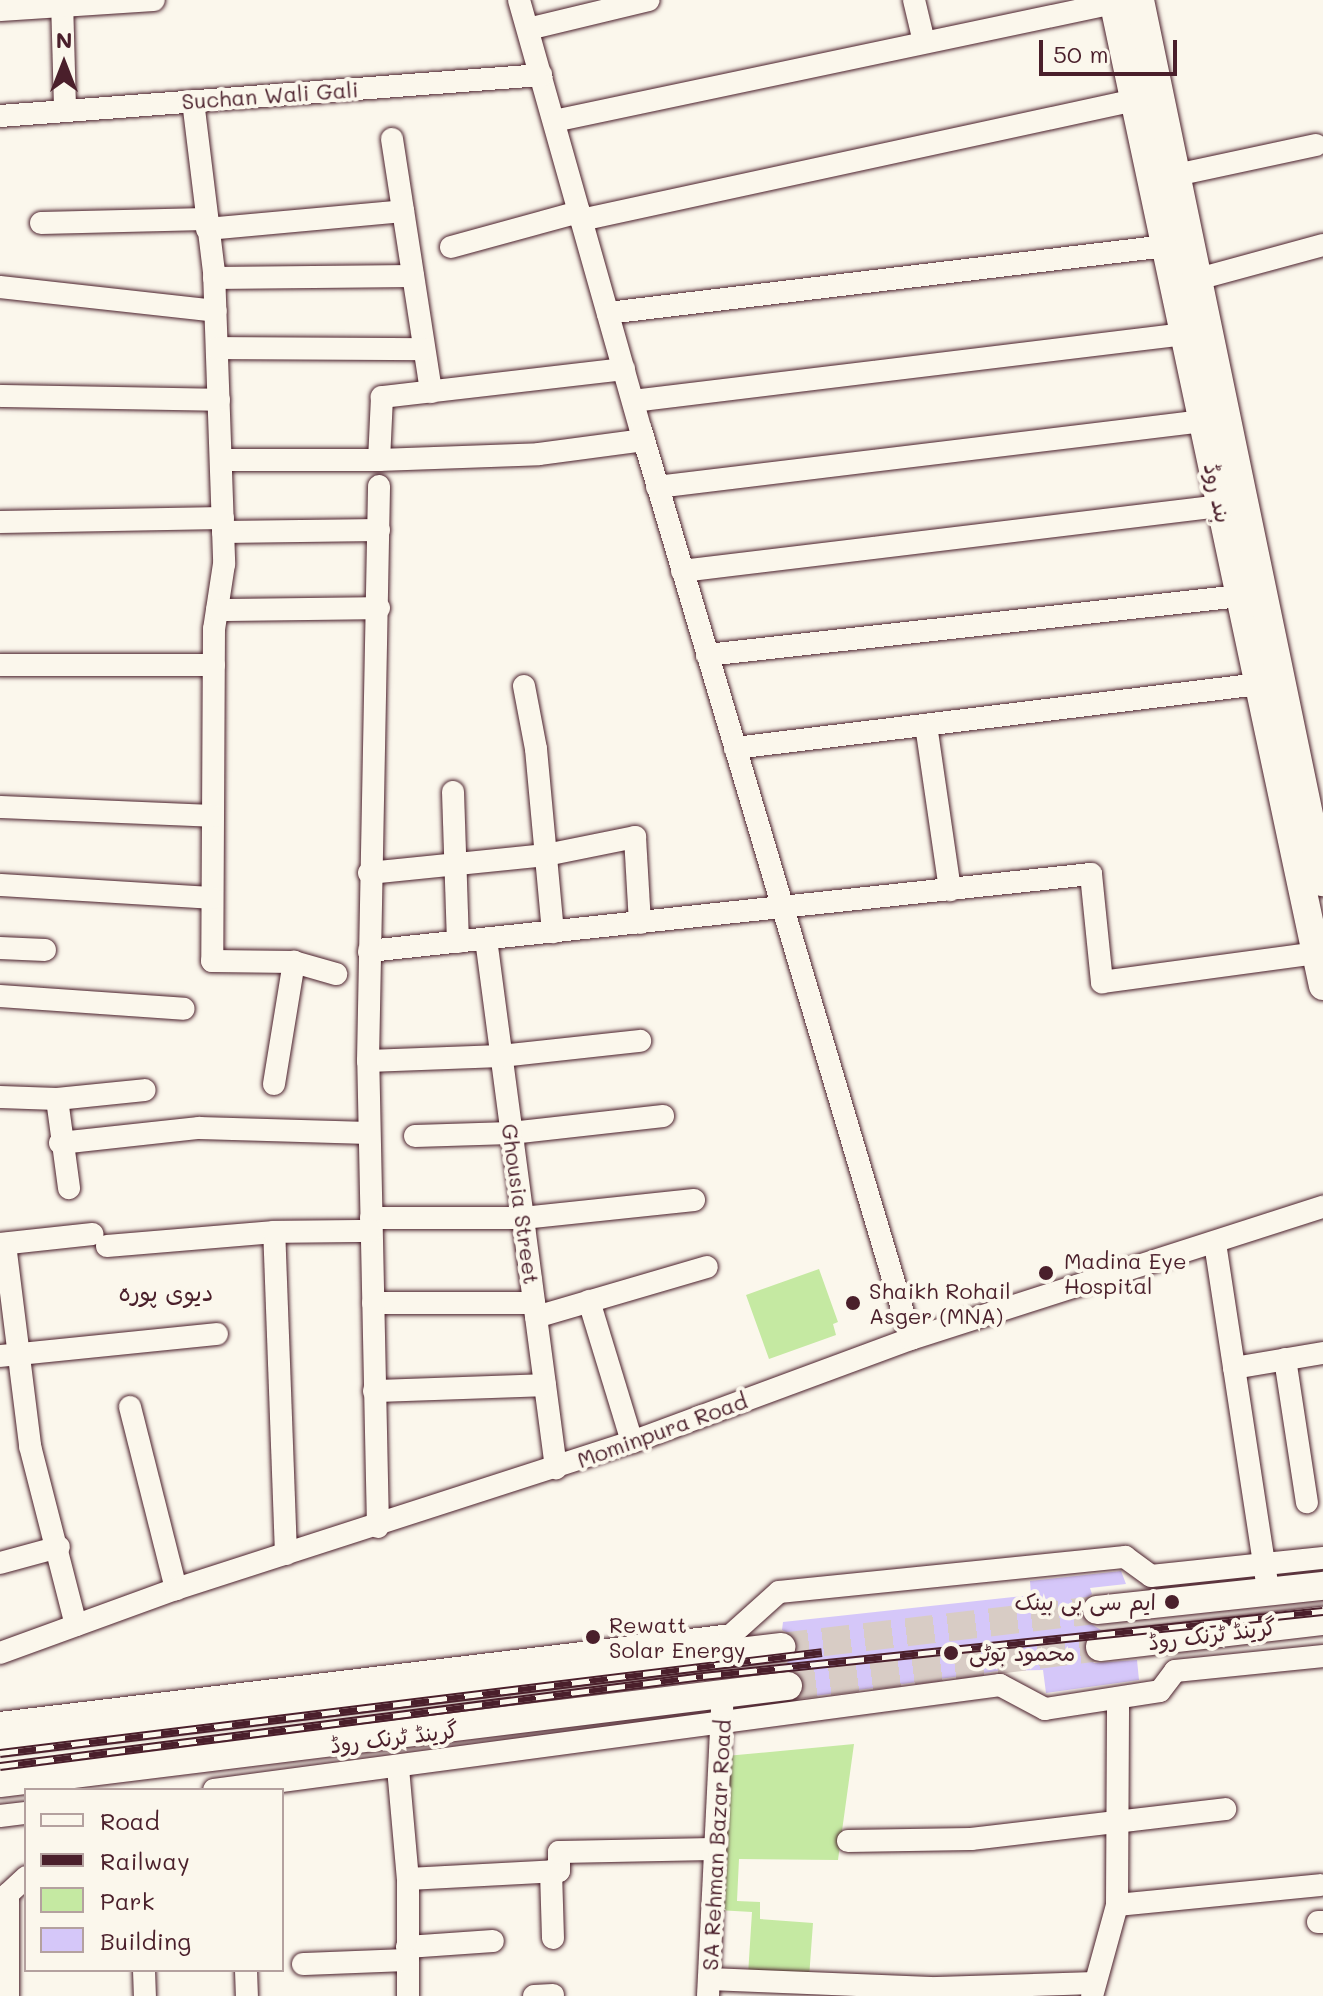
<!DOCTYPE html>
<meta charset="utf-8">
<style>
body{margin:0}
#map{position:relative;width:1323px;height:1996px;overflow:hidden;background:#fbf7ec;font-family:Mali,"Playpen Sans Arabic",sans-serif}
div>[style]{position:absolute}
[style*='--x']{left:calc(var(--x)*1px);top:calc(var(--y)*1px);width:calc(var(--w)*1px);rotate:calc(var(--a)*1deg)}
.green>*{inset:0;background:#c5e9a2}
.building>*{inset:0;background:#d5c7f9}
.major-tunnel>*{height:28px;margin-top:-14px;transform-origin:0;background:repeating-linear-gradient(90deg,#d8ccc5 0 28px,transparent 0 42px)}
.roads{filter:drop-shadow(0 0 2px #4a1f2b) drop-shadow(0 0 2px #4a1f2b)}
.minor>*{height:22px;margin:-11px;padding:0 11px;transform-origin:11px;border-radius:11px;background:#fbf7ec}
.major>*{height:28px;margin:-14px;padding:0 14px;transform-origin:14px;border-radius:14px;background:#fbf7ec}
.rail>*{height:9px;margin-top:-4.5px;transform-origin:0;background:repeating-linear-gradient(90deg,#fbf7ec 0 18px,#4a1f2b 0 36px);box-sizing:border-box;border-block:2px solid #4a1f2b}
.dots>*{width:22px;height:22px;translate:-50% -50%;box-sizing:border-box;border:4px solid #fbf7ec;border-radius:50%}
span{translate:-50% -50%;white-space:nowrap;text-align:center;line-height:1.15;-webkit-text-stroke:8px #fbf7ec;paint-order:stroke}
.street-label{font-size:22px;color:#4a1f2b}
.poi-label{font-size:22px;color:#4a1f2b}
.left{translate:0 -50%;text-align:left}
.right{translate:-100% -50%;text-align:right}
.neighbourhood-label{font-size:24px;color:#4a1f2b}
.legend{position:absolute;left:24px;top:1788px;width:260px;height:184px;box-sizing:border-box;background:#fbf7ec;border:2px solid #b4a19f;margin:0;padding:10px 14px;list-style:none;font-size:24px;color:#4a1f2b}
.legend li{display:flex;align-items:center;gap:16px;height:40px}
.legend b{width:40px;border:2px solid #b4a19f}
.north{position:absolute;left:24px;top:24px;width:80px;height:80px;-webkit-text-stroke:6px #fbf7ec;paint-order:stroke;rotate:0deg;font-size:22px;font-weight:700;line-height:32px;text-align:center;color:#4a1f2b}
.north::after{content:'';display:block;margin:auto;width:28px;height:36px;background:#4a1f2b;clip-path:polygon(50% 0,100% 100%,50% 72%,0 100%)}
.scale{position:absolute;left:1039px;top:40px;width:138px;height:36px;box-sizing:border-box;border:4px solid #4a1f2b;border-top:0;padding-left:10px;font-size:24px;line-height:28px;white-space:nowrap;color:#4a1f2b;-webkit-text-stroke:6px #fbf7ec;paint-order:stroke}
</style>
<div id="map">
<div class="green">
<div style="clip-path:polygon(819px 1269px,838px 1322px,833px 1324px,836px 1335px,769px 1359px,746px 1295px)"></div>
<div style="clip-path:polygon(854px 1744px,838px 1860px,739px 1859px,737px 1901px,760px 1902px,760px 1919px,813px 1923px,809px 1978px,748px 1975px,752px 1912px,717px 1910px,726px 1756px)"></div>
</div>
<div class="building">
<div style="clip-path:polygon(1121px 1571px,1126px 1584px,1090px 1588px,1092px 1594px,1082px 1602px,1083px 1619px,1101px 1630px,1089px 1634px,1083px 1650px,1094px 1663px,1137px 1660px,1139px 1680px,1046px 1693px,1043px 1670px,998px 1671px,800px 1698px,802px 1676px,783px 1669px,798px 1646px,794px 1636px,782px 1630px,783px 1622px,1031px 1595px,1030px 1581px)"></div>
</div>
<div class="major-tunnel">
<div style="--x:781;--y:1647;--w:318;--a:-6.7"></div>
<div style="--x:788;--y:1686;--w:314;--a:-7.1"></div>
</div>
<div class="roads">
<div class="minor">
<div style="--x:62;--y:0;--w:110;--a:88.4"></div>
<div style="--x:519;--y:0;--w:447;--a:74.2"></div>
<div style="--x:641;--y:430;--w:948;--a:73.46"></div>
<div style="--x:914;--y:0;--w:43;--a:76.6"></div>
<div style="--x:0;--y:10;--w:154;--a:-3.7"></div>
<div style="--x:528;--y:29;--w:124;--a:-13.5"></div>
<div style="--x:193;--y:101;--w:171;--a:83"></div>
<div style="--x:214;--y:271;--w:293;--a:88"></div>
<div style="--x:224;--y:564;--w:66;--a:98.7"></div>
<div style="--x:214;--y:629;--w:332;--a:90.3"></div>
<div style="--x:212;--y:961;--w:82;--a:0.7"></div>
<div style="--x:294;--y:962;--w:44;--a:15.9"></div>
<div style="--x:0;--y:116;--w:543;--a:-4.33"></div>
<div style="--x:554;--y:121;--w:572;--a:-11.9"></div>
<div style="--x:392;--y:139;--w:256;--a:81.2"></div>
<div style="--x:1176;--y:175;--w:143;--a:-12.1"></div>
<div style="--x:581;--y:220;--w:567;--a:-12.22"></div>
<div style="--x:41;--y:223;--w:165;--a:-1.4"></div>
<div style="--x:207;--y:229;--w:197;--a:-5.2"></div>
<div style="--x:451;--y:247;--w:133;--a:-15.3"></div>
<div style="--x:214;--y:278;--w:199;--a:-0.6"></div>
<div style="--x:1198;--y:279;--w:130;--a:-15.2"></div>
<div style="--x:0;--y:287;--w:217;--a:6.3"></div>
<div style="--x:608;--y:313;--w:562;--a:-6.85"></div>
<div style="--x:217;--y:348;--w:207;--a:0.3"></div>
<div style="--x:624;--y:369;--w:244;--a:173.4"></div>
<div style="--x:382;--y:397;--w:63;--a:92.7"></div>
<div style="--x:379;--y:460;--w:160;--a:-2.1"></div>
<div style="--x:539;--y:454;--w:106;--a:-7.6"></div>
<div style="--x:0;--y:396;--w:219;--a:1"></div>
<div style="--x:633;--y:401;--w:556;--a:-6.92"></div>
<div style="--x:221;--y:460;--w:158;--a:0"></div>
<div style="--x:657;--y:487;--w:550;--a:-6.89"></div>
<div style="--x:0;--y:522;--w:223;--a:-1"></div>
<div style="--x:223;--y:532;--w:156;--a:-0.7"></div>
<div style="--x:682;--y:571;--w:543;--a:-6.88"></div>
<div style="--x:217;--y:610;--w:162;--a:-0.7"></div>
<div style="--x:707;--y:655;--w:536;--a:-6.32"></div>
<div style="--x:0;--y:665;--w:214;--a:0"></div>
<div style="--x:524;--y:686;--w:64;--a:79.2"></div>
<div style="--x:536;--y:749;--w:184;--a:84.7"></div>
<div style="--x:926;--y:725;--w:167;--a:81.7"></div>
<div style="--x:735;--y:748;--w:528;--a:-6.96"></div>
<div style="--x:453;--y:792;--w:150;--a:88.1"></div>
<div style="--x:0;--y:807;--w:213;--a:2.4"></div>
<div style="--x:369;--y:873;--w:178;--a:-5.8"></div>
<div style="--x:546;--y:855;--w:91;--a:-11.4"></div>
<div style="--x:635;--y:837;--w:86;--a:86.7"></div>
<div style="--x:0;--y:885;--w:212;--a:3.5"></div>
<div style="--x:486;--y:939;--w:534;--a:82.46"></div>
<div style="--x:0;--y:948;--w:45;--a:2.5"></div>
<div style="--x:369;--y:951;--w:726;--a:-6.09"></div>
<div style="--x:1091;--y:874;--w:109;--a:84.2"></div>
<div style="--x:1102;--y:982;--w:216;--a:-7.7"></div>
<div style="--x:0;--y:996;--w:184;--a:4"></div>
<div style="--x:368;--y:1061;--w:133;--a:-2.2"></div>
<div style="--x:501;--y:1056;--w:140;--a:-6.2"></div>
<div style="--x:274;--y:1084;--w:124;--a:-80.7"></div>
<div style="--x:0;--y:1097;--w:57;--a:2"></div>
<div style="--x:57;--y:1099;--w:88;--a:-5.8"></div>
<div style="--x:57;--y:1099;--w:90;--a:82.3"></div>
<div style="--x:415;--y:1136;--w:96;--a:-1.8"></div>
<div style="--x:511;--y:1133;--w:153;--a:-6.4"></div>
<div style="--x:60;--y:1143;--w:140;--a:-6.2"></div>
<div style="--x:199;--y:1128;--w:170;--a:1.7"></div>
<div style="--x:371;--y:1218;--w:152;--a:0"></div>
<div style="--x:523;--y:1218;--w:172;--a:-6"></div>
<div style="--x:1215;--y:1243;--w:339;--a:81.3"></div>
<div style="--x:0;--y:1244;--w:93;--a:-6.2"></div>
<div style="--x:5;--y:1244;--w:204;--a:82.9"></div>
<div style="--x:30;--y:1446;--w:185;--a:75.6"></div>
<div style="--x:107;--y:1246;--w:168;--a:-4.8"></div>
<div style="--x:589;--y:1301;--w:147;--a:73"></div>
<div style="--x:373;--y:1303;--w:161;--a:0"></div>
<div style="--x:536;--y:1317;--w:178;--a:-16.3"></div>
<div style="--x:0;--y:1356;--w:218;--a:-5.8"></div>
<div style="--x:1285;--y:1359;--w:145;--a:81.3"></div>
<div style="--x:1234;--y:1368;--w:90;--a:-9.6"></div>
<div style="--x:374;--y:1391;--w:171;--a:-2"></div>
<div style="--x:130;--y:1407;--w:188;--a:75.8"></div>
<div style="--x:378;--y:1527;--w:466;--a:-91.2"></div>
<div style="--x:368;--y:1061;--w:575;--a:-88.9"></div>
<div style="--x:286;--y:1554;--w:322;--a:-92.1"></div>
<div style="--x:274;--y:1232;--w:97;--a:-0.6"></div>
<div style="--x:0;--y:1563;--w:61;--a:-15.2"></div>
<div style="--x:0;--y:1653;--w:187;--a:-20"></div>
<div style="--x:176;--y:1589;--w:479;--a:-17.9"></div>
<div style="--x:632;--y:1442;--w:297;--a:-20.3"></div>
<div style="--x:911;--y:1339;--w:433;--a:-17.8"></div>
<div style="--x:0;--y:1723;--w:736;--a:-6.86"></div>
<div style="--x:731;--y:1635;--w:64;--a:-41.9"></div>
<div style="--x:779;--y:1592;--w:348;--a:-5.8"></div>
<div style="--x:1125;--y:1557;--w:32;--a:36"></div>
<div style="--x:1151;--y:1576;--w:173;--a:-6"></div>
<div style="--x:398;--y:1768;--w:111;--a:84.9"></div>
<div style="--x:408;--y:1879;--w:117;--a:90"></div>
<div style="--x:214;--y:1790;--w:793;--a:-7.61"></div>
<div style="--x:1000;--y:1685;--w:51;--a:28.1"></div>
<div style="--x:1045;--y:1709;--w:116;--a:-8.9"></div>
<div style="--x:1160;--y:1691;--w:25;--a:-53"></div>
<div style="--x:1175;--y:1671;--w:149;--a:-5.8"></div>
<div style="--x:0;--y:1816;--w:26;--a:-7"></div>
<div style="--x:848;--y:1841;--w:123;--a:-0.9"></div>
<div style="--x:971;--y:1839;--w:256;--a:-6.7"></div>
<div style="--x:551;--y:1871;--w:67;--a:88.3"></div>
<div style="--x:408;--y:1879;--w:151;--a:-3"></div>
<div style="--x:559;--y:1871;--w:19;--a:-90"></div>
<div style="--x:559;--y:1852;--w:155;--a:-1.1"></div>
<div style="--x:1117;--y:1905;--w:204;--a:-5.6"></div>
<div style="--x:1318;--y:1922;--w:5;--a:0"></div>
<div style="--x:407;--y:1947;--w:86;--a:-4"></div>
<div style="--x:303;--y:1964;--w:105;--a:-2.2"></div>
<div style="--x:144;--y:1970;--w:26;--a:88"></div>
<div style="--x:246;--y:1970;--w:26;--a:88"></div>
<div style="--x:709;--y:1979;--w:228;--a:2.3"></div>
<div style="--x:937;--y:1988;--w:158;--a:-1.8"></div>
<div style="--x:8;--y:1996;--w:102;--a:-90"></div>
<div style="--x:8;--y:1894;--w:25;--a:-43"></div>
<div style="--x:534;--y:1996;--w:19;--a:-3"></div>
<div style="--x:708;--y:1996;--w:302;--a:-87.2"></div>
<div style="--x:1092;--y:1996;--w:94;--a:-74.6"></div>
<div style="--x:1117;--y:1905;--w:207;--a:-89.7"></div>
</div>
<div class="major">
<div style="--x:1113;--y:0;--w:1008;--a:77.98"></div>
<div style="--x:1140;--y:0;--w:901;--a:78.28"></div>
<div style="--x:1097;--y:1610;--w:227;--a:-6.1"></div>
<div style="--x:1100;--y:1647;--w:225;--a:-6.7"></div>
<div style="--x:0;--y:1740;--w:787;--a:-6.79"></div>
<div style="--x:0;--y:1783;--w:794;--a:-7.02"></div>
</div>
</div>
<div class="rail">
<div style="--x:0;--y:1753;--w:828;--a:-7"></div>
<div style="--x:0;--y:1766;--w:709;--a:-7.3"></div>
<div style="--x:703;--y:1676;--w:623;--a:-5.98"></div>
</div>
<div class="dots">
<div style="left:1046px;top:1273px;background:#4a1f2b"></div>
<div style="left:853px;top:1303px;background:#4a1f2b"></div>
<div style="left:1172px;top:1602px;background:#4a1f2b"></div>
<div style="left:593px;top:1637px;background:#4a1f2b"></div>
<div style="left:951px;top:1653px;background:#4a1f2b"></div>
</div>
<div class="street-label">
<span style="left:270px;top:95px;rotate:-4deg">Suchan Wali Gali</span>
<span style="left:1218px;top:493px;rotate:78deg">بند روڈ</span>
<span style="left:521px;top:1204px;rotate:82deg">Ghousia Street</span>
<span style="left:662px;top:1430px;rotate:-20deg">Mominpura Road</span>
<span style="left:1212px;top:1634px;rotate:-7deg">گرینڈ ٹرنک روڈ</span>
<span style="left:394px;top:1737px;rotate:-7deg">گرینڈ ٹرنک روڈ</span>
<span style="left:716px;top:1845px;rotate:-87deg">SA Rehman Bazar Road</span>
</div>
<div class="poi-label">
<span class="left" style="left:1064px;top:1273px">Madina Eye<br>Hospital</span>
<span class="left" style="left:869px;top:1303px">Shaikh Rohail<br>Asger (MNA)</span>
<span class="right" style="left:1156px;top:1602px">ایم سی بی بینک</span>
<span class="left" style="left:609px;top:1637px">Rewatt<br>Solar Energy</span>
<span class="left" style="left:969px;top:1653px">محمود بوٹی</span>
</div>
<div class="neighbourhood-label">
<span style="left:166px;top:1292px">دیوی پورہ</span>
</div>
<ul class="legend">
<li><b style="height:10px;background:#fbf7ec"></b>Road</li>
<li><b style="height:10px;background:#4a1f2b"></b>Railway</li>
<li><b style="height:22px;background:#c5e9a2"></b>Park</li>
<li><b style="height:22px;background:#d5c7f9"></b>Building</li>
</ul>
<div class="north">N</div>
<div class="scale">50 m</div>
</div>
